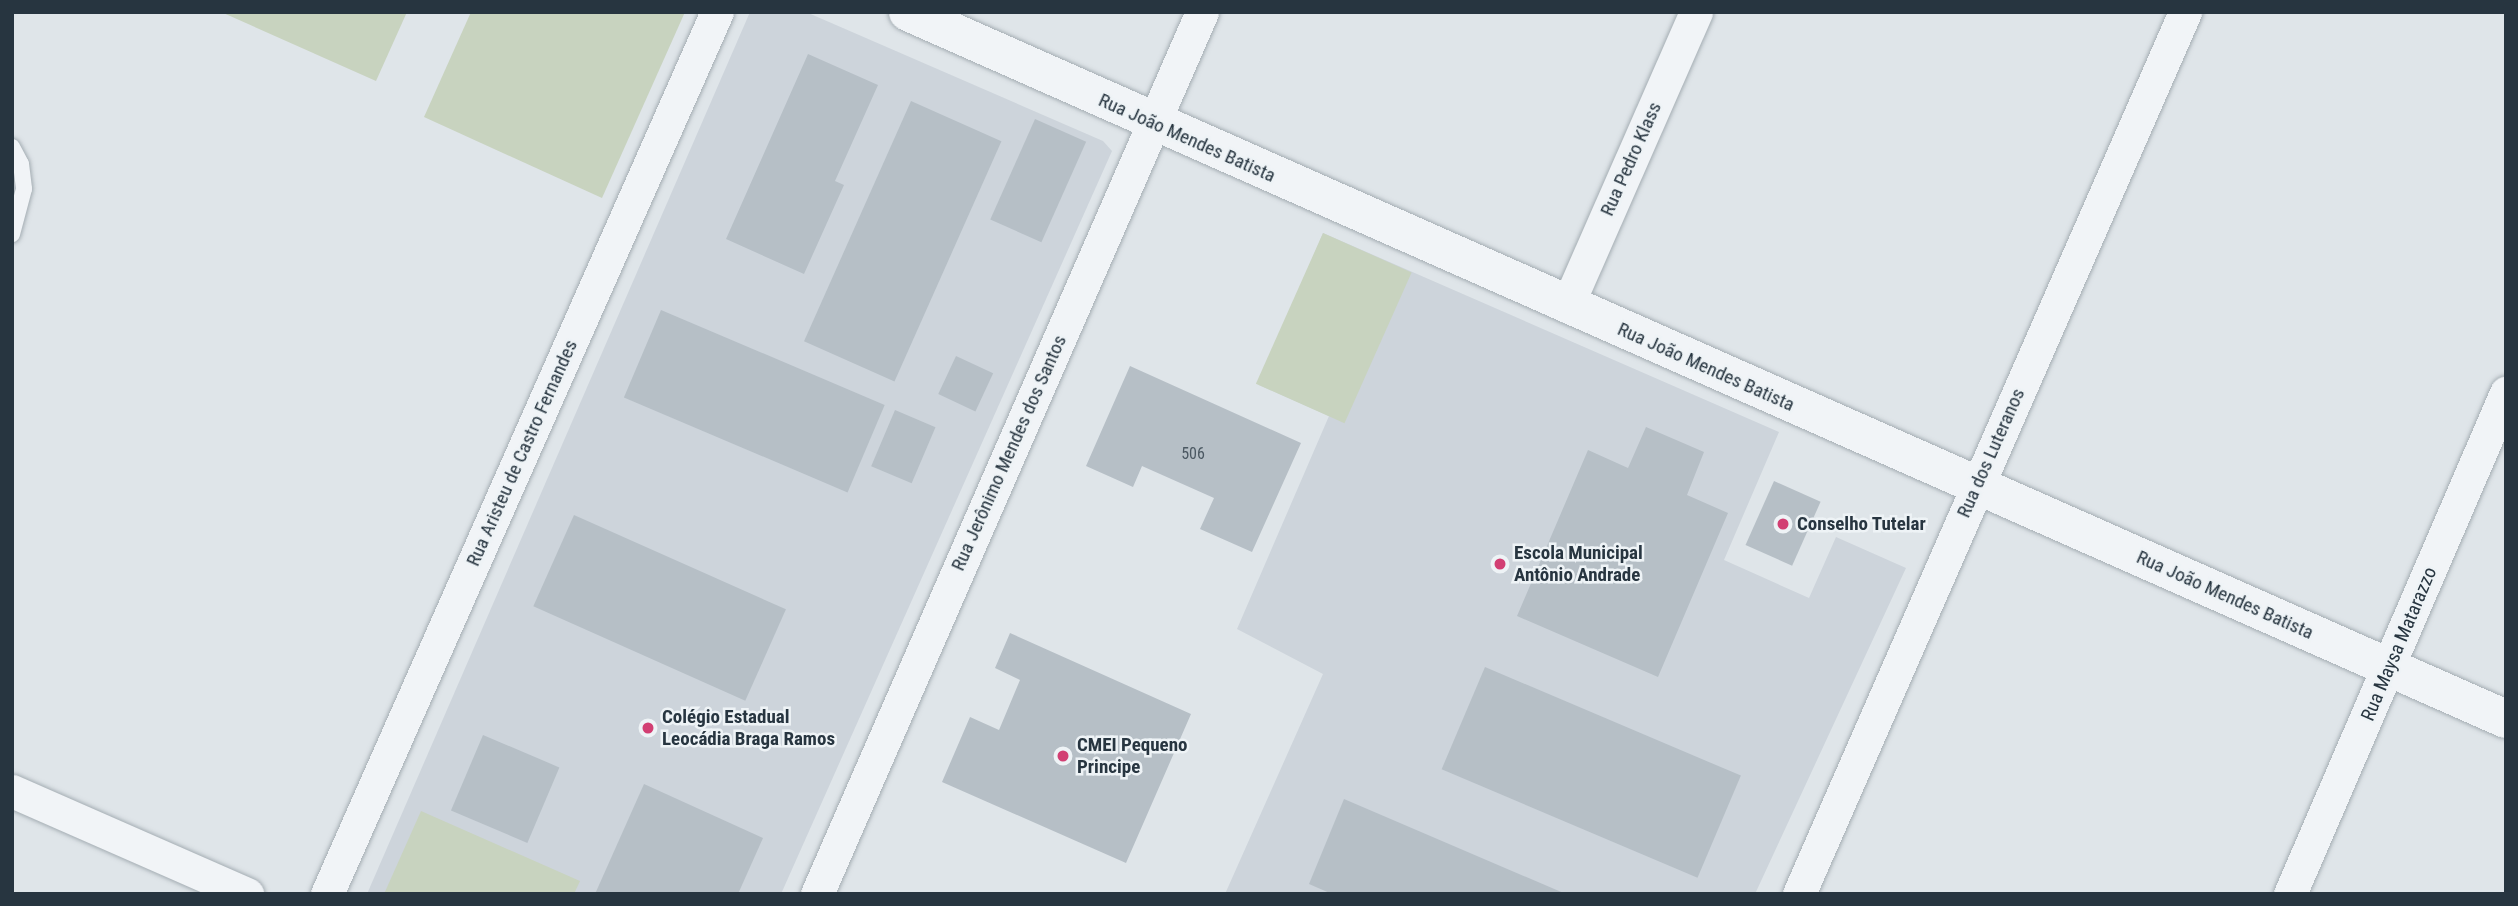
<!DOCTYPE html>
<meta charset="utf-8">
<style>
body{margin:0}
#map{position:relative;width:2518px;height:906px;overflow:hidden;background:#dfe5e9;font-family:"Roboto Condensed",sans-serif}
div>[style]{position:absolute}
[style*='--x']{left:calc(var(--x)*1px);top:calc(var(--y)*1px);width:calc(var(--w)*1px);rotate:calc(var(--a)*1deg)}
.built>*{inset:0;background:#cdd4db}
.green>*{inset:0;background:#c8d3bf;transform-origin:0 0}
.building>*{inset:0;background:#b6bfc6;transform-origin:0 0}
.roads{filter:drop-shadow(0 0 2px #a4adb3) drop-shadow(0 0 2px #a4adb3)}
.service>*{height:16px;margin:-8px;padding:0 8px;transform-origin:8px;border-radius:8px;background:#f1f4f7}
.minor>*{height:33px;margin:-16.5px;padding:0 16.5px;transform-origin:16.5px;border-radius:16.5px;background:#f1f4f7}
.tertiary>*{height:38px;margin:-19px;padding:0 19px;transform-origin:19px;border-radius:19px;background:#f1f4f7}
.dots>*{width:19px;height:19px;translate:-50% -50%;box-sizing:border-box;border:4px solid #eef3f6;border-radius:50%}
span{translate:-50% -50%;white-space:nowrap;text-align:center;line-height:1.15;-webkit-text-stroke:5px #eef3f6;paint-order:stroke}
.number-label{font-size:16px;color:#4b5862}
.number-label span{-webkit-text-stroke-width:0}
.street-label{font-size:19px;color:#273540}
.poi-label{font-size:19px;color:#273540;font-weight:700}
.left{translate:0 -50%;text-align:left}
.frame{position:absolute;inset:0;border:14px solid #273540;pointer-events:none}
</style>
<div id="map">
<div class="built">
<div style="clip-path:polygon(750px 12px,806px 12px,1103px 141px,1112px 151px,781px 894px,367px 894px)"></div>
<div style="clip-path:polygon(1323px 233px,1779px 432px,1724px 560px,1809px 598px,1836px 537px,1906px 568px,1755px 894px,1225px 894px,1323px 674px,1237px 629px,1329px 416px,1259px 385px)"></div>
</div>
<div class="green">
<div style="clip-path:polygon(221px 12px,407px 12px,376px 81px)"></div>
<div style="clip-path:polygon(471px 12px,685px 12px,602px 198px,424px 117px)"></div>
<div style="left:1323px;top:233px;width:97px;height:165px;rotate:24deg"></div>
<div style="clip-path:polygon(421px 811px,580px 881px,574px 894px,384px 894px)"></div>
</div>
<div class="building">
<div style="clip-path:polygon(808px 54px,878px 85px,835px 181px,844px 185px,804px 274px,726px 239px)"></div>
<div style="left:911px;top:101px;width:99px;height:263px;rotate:24deg"></div>
<div style="left:1035px;top:119px;width:56px;height:110px;rotate:24deg"></div>
<div style="left:661px;top:310px;width:243px;height:95px;rotate:23deg"></div>
<div style="left:956px;top:356px;width:41px;height:42px;rotate:25deg"></div>
<div style="clip-path:polygon(1130px 366px,1301px 443px,1252px 552px,1200px 529px,1214px 498px,1142px 466px,1133px 487px,1086px 466px)"></div>
<div style="left:895px;top:410px;width:44px;height:61px;rotate:23deg"></div>
<div style="clip-path:polygon(1646px 427px,1704px 452px,1687px 495px,1728px 513px,1658px 677px,1517px 616px,1588px 450px,1628px 468px)"></div>
<div style="left:1774px;top:481px;width:51px;height:70px;rotate:24deg"></div>
<div style="left:574px;top:515px;width:232px;height:100px;rotate:24deg"></div>
<div style="clip-path:polygon(1010px 633px,1191px 714px,1126px 863px,942px 782px,970px 717px,999px 730px,1020px 680px,995px 668px)"></div>
<div style="left:1485px;top:667px;width:278px;height:111px;rotate:23deg"></div>
<div style="left:483px;top:735px;width:83px;height:82px;rotate:23deg"></div>
<div style="clip-path:polygon(644px 784px,763px 838px,738px 894px,595px 894px)"></div>
<div style="clip-path:polygon(1344px 799px,1566px 894px,1332px 894px,1309px 884px)"></div>
</div>
<div class="roads">
<div class="service">
<div style="--x:12;--y:147;--w:19;--a:62"></div>
<div style="--x:21;--y:164;--w:25;--a:83"></div>
<div style="--x:24;--y:189;--w:47;--a:104.9"></div>
</div>
<div class="minor">
<div style="--x:1567;--y:306;--w:321;--a:-66.3"></div>
<div style="--x:12;--y:791;--w:257;--a:23.7"></div>
<div style="--x:327;--y:894;--w:964;--a:-66.15"></div>
<div style="--x:817;--y:894;--w:962;--a:-66.42"></div>
<div style="--x:1799;--y:894;--w:963;--a:-66.36"></div>
<div style="--x:2290;--y:894;--w:546;--a:-66.68"></div>
</div>
<div class="tertiary">
<div style="--x:908;--y:12;--w:1747;--a:23.87"></div>
</div>
</div>
<div class="dots">
<div style="left:1783px;top:524px;background:#d23f73"></div>
<div style="left:1500px;top:564px;background:#d23f73"></div>
<div style="left:648px;top:728px;background:#d23f73"></div>
<div style="left:1063px;top:756px;background:#d23f73"></div>
</div>
<div class="number-label">
<span style="left:1193px;top:454px">506</span>
</div>
<div class="street-label">
<span style="left:1187px;top:138px;rotate:24deg">Rua João Mendes Batista</span>
<span style="left:1631px;top:159px;rotate:-66deg">Rua Pedro Klass</span>
<span style="left:1706px;top:367px;rotate:24deg">Rua João Mendes Batista</span>
<span style="left:522px;top:453px;rotate:-66deg">Rua Aristeu de Castro Fernandes</span>
<span style="left:1009px;top:453px;rotate:-66deg">Rua Jerônimo Mendes dos Santos</span>
<span style="left:1991px;top:453px;rotate:-66deg">Rua dos Luteranos</span>
<span style="left:2225px;top:595px;rotate:24deg">Rua João Mendes Batista</span>
<span style="left:2399px;top:644px;rotate:-67deg">Rua Maysa Matarazzo</span>
</div>
<div class="poi-label">
<span class="left" style="left:1797px;top:524px">Conselho Tutelar</span>
<span class="left" style="left:1514px;top:564px">Escola Municipal<br>Antônio Andrade</span>
<span class="left" style="left:662px;top:728px">Colégio Estadual<br>Leocádia Braga Ramos</span>
<span class="left" style="left:1077px;top:756px">CMEI Pequeno<br>Principe</span>
</div>
<div class="frame"></div>
</div>
